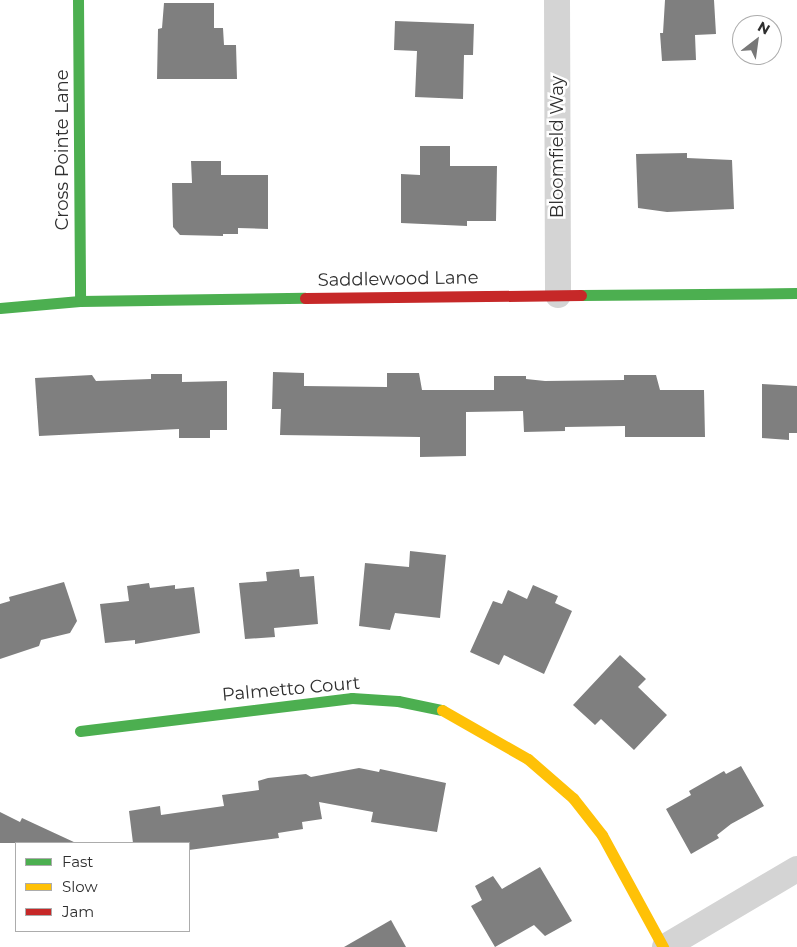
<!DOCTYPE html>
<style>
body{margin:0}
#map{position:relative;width:797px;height:947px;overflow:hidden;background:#fff;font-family:Montserrat,sans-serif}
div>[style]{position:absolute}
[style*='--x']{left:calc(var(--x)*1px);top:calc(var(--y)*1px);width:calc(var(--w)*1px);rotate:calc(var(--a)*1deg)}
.building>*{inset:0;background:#7f7f7f}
.street>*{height:26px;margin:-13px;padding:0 13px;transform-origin:13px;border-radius:13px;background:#d4d4d4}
.fast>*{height:11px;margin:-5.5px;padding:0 5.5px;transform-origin:5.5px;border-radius:5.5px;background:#4caf50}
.slow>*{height:11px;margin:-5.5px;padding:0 5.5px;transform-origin:5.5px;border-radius:5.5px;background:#ffc107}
.jam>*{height:11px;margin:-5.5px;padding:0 5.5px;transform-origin:5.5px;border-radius:5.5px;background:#c62828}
span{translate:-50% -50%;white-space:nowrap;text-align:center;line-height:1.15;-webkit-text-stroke:5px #fff;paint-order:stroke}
.street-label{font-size:18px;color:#2f2f2f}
.legend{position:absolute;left:15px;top:842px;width:175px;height:90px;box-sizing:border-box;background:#fff;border:1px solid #acacac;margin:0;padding:6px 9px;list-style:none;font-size:15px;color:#2f2f2f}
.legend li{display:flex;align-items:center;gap:10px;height:25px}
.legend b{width:25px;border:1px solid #acacac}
.north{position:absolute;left:732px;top:15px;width:50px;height:50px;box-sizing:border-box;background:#fff;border:1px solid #acacac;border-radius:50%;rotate:30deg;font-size:14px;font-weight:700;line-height:20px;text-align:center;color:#2f2f2f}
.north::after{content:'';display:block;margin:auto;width:18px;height:22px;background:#787878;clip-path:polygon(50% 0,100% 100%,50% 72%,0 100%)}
</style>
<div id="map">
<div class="building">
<div style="clip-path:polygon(665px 0,714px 0,716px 34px,695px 35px,696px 60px,662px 61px,660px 33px,663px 33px)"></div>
<div style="clip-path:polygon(164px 3px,214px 3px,214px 28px,223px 28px,224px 45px,236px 45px,237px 79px,157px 79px,158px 29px,162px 28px)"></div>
<div style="clip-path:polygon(395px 21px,474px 24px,473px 55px,464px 55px,463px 99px,415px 97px,417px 51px,394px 50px)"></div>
<div style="clip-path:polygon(420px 146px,450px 146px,450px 166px,497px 166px,496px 221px,467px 221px,467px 226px,401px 223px,401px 174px,420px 175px)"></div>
<div style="clip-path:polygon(687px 153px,687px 158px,732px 160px,734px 209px,667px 212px,638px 208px,636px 154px)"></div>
<div style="clip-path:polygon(191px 161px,221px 161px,221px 175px,268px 175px,268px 229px,238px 228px,238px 234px,223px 234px,223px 236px,180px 235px,173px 227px,172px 183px,192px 183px)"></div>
<div style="clip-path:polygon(273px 372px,304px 373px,304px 386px,387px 387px,387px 373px,419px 373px,422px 390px,494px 390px,494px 376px,526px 376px,526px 379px,545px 381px,624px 380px,624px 375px,656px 375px,660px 390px,704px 390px,705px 437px,625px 437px,625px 426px,565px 427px,565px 431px,524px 432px,523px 411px,466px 412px,466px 456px,420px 457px,420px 437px,280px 435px,281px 409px,272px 409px)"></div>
<div style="clip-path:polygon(151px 374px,182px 374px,182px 382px,227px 381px,227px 430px,210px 430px,210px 438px,179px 438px,179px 429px,39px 436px,35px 378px,92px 375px,96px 381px,151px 379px)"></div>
<div style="clip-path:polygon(762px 384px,797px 386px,797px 433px,789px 433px,789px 440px,762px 438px)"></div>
<div style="clip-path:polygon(410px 551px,446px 555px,440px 618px,395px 613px,390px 630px,359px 626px,365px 563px,409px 567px)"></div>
<div style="clip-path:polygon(299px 569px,300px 577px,314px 576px,318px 624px,274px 628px,275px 637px,245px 639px,239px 583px,267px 581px,266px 572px)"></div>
<div style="clip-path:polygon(64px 582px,77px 621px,70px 633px,41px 640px,39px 646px,0 659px,0 604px,10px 601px,9px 597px)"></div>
<div style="clip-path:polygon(149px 583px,150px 588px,175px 585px,175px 589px,194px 587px,200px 633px,135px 644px,135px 640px,105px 643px,100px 604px,129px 601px,127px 586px)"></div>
<div style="clip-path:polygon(533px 585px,558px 596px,555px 603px,572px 611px,544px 674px,504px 655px,499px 665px,470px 652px,493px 601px,502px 604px,508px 590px,527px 599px)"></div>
<div style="clip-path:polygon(620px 655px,646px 679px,638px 687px,667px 715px,634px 750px,601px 719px,595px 725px,573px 705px)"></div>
<div style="clip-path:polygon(741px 766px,764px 806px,731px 824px,717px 835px,719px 838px,691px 854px,666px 809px,691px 795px,689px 791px,724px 771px,726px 774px)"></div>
<div style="clip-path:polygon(359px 768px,379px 772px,380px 769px,446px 783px,437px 832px,371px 822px,373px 812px,319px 802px,322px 819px,302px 822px,303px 829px,278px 833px,279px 838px,189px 850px,189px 843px,133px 843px,129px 811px,160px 806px,161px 815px,224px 806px,222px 795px,259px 790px,258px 781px,268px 778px,306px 774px,311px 777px)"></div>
<div style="clip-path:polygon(0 812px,20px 822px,22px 818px,76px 843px,0 843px)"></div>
<div style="clip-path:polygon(540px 867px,572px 921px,545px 936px,534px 925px,495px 947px,471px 906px,482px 900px,475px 886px,493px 876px,502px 889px)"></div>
<div style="clip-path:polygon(391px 920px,406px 947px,344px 947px)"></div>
</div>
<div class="street">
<div style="--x:557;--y:0;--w:295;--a:89.8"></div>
<div style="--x:665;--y:947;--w:153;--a:-30.6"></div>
</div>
<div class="fast">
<div style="--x:78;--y:0;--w:301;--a:89.6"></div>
<div style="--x:581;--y:295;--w:216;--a:-0.5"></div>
<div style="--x:0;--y:308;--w:80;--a:-5"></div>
<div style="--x:80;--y:301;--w:225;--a:-0.8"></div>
<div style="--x:80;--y:731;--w:274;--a:-6.9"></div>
<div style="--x:352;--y:698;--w:46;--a:3.7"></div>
<div style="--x:398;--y:701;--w:45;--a:11.6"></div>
</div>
<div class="slow">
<div style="--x:442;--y:710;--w:99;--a:29.7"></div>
<div style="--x:528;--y:759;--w:60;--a:40.9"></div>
<div style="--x:573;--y:798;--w:47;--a:51.9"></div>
<div style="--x:602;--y:835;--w:128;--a:61.4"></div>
</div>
<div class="jam">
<div style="--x:305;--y:298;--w:276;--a:-0.6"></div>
</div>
<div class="street-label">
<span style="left:557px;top:147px;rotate:-90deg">Bloomfield Way</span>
<span style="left:62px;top:150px;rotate:-90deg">Cross Pointe Lane</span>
<span style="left:398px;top:279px;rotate:-1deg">Saddlewood Lane</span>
<span style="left:291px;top:689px;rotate:-5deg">Palmetto Court</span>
</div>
<ul class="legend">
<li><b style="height:6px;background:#4caf50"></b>Fast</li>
<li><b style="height:6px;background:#ffc107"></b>Slow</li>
<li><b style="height:6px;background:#c62828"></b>Jam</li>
</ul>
<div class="north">N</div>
</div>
